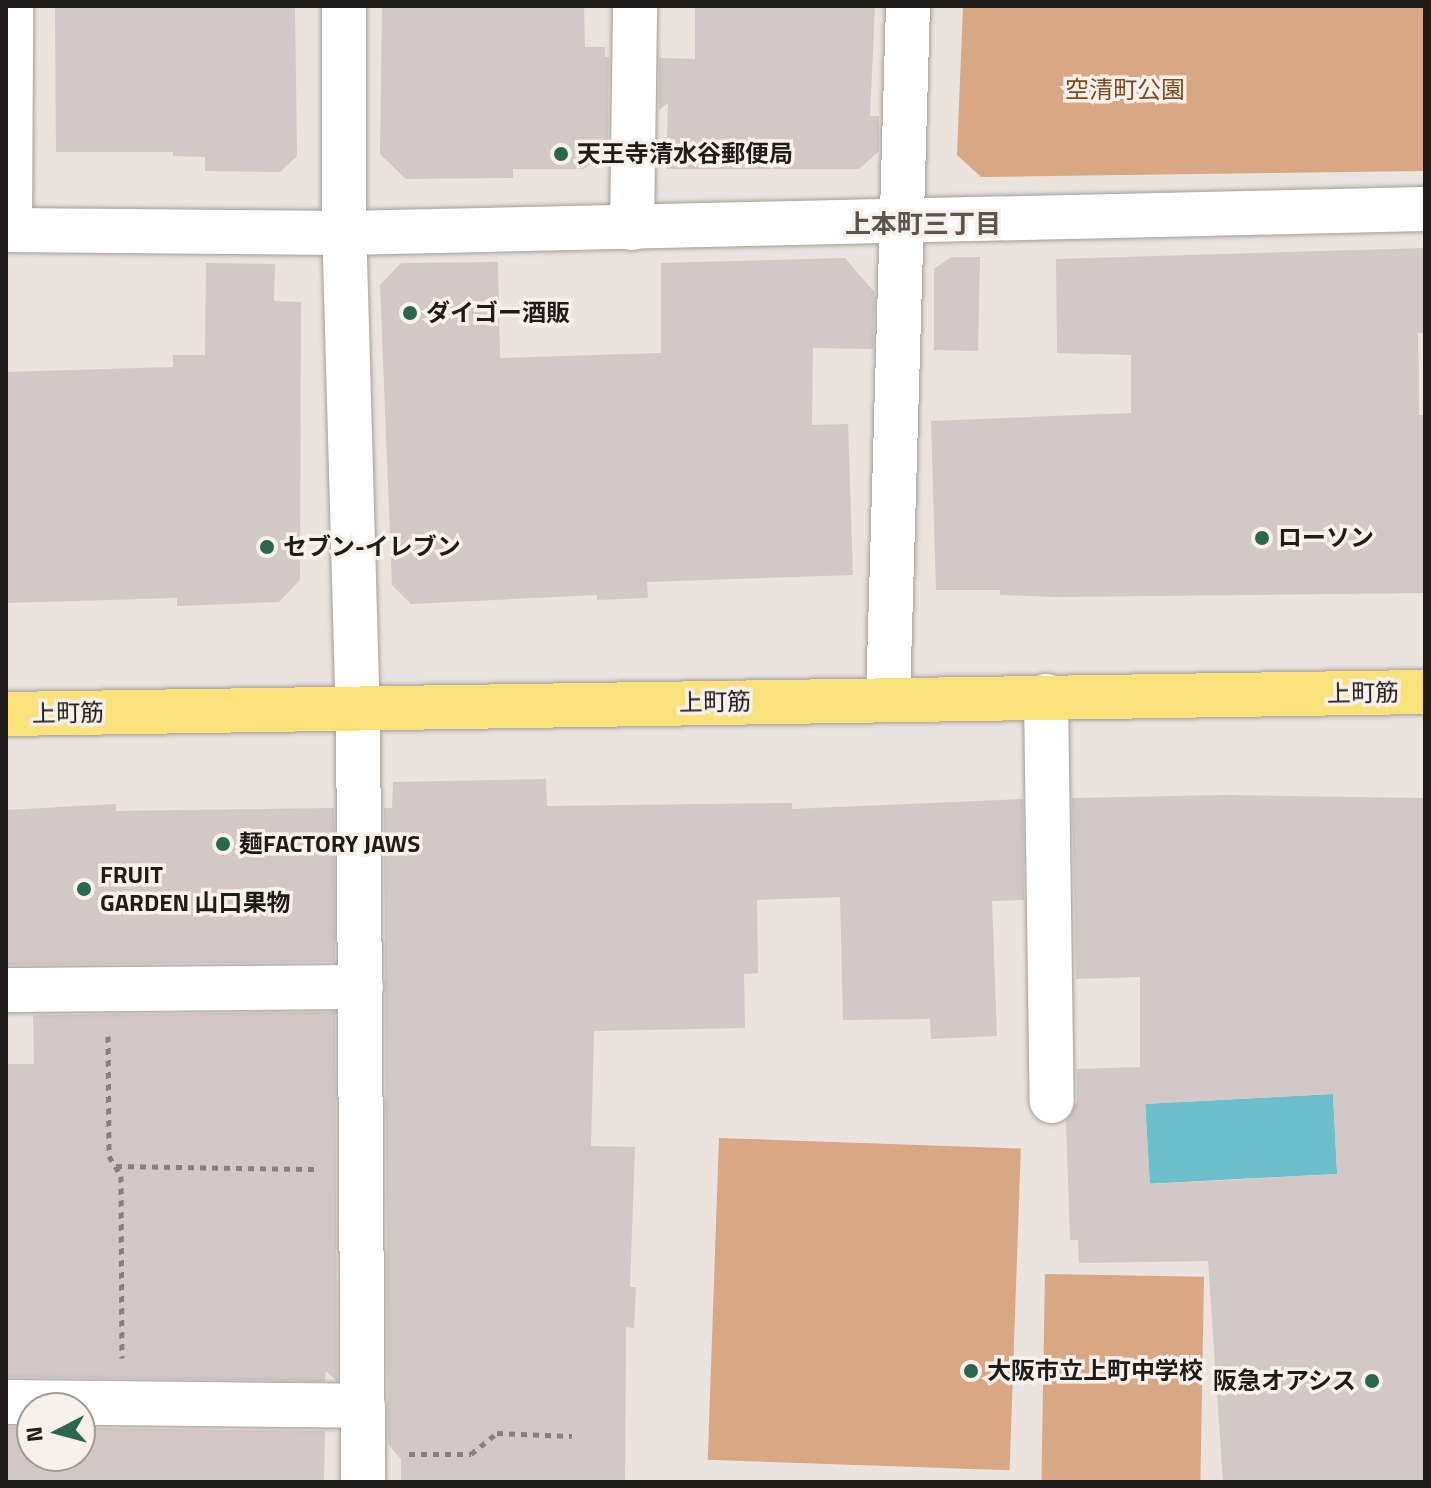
<!DOCTYPE html>
<meta charset="utf-8">
<style>
body{margin:0}
#map{position:relative;width:1431px;height:1488px;overflow:hidden;background:#eae3de;font-family:"Titillium Web","Noto Sans JP",sans-serif}
div>[style]{position:absolute}
[style*='--x']{left:calc(var(--x)*1px);top:calc(var(--y)*1px);width:calc(var(--w)*1px);rotate:calc(var(--a)*1deg)}
.green>*{inset:0;background:#d8a884;transform-origin:0 0}
.water>*{inset:0;background:#6bc0cb;transform-origin:0 0}
.building>*{inset:0;background:#d2c8c7}
.path>*{height:5px;margin-top:-2.5px;transform-origin:0;background:repeating-linear-gradient(90deg,#86817e 0 6px,transparent 0 12px)}
.roads{filter:drop-shadow(0 0 2px #a59e99) drop-shadow(0 0 2px #a59e99)}
.minor>*{height:44px;margin:-22px;padding:0 22px;transform-origin:22px;border-radius:22px;background:#fff}
.major>*{height:44px;margin:-22px;padding:0 22px;transform-origin:22px;border-radius:22px;background:#fae27a}
.dots>*{width:22px;height:22px;translate:-50% -50%;box-sizing:border-box;border:4px solid #f8f0eb;border-radius:50%}
span{translate:-50% -50%;white-space:nowrap;text-align:center;line-height:1.15;-webkit-text-stroke:7px #f8f0eb;paint-order:stroke}
.park-label{font-size:24px;color:#7c491c}
.poi-label{font-size:24px;color:#1e1b1a;font-weight:700}
.left{translate:0 -50%;text-align:left}
.right{translate:-100% -50%;text-align:right}
.street-label{font-size:24px;color:#1e1b1a}
.neighbourhood-label{font-size:26px;color:#5b5550;font-weight:700}
.frame{position:absolute;inset:0;border:8px solid #1e1b1a;pointer-events:none}
.north{position:absolute;left:16px;top:1392px;width:80px;height:80px;box-sizing:border-box;background:#f8f0eb;border:2px solid #a19b97;border-radius:50%;rotate:264deg;font-size:22px;font-weight:700;line-height:32px;text-align:center;color:#1e1b1a}
.north::after{content:'';display:block;margin:auto;width:28px;height:36px;background:#2b6651;clip-path:polygon(50% 0,100% 100%,50% 72%,0 100%)}
</style>
<div id="map">
<div class="green">
<div style="clip-path:polygon(963px 6px,1425px 6px,1425px 171px,981px 177px,957px 155px)"></div>
<div style="left:719px;top:1138px;width:302px;height:322px;rotate:2deg"></div>
<div style="left:1045px;top:1274px;width:159px;height:208px;rotate:1deg"></div>
</div>
<div class="water">
<div style="left:1333px;top:1094px;width:80px;height:188px;rotate:87deg"></div>
</div>
<div class="building">
<div style="clip-path:polygon(55px 6px,295px 6px,297px 156px,280px 172px,205px 171px,205px 157px,173px 156px,173px 152px,56px 152px)"></div>
<div style="clip-path:polygon(382px 6px,584px 6px,585px 47px,605px 47px,605px 57px,609px 57px,608px 150px,584px 169px,513px 169px,513px 178px,406px 179px,380px 154px)"></div>
<div style="clip-path:polygon(695px 6px,875px 6px,870px 116px,879px 116px,879px 151px,859px 169px,666px 169px,668px 103px,659px 110px,659px 58px,695px 59px)"></div>
<div style="clip-path:polygon(1425px 248px,1425px 333px,1418px 333px,1419px 415px,1425px 415px,1425px 593px,1057px 597px,1000px 595px,1000px 590px,936px 590px,931px 421px,1131px 413px,1131px 355px,1057px 353px,1056px 259px)"></div>
<div style="clip-path:polygon(951px 257px,980px 257px,978px 351px,934px 350px,934px 269px)"></div>
<div style="clip-path:polygon(845px 258px,875px 293px,873px 349px,813px 348px,812px 425px,848px 424px,853px 575px,647px 582px,648px 598px,597px 600px,597px 595px,411px 604px,392px 585px,380px 285px,401px 263px,498px 262px,500px 358px,661px 353px,661px 263px)"></div>
<div style="clip-path:polygon(206px 263px,275px 264px,274px 301px,301px 302px,300px 580px,279px 602px,177px 606px,177px 598px,6px 603px,6px 372px,173px 367px,173px 355px,205px 355px)"></div>
<div style="clip-path:polygon(546px 779px,547px 806px,792px 803px,792px 809px,1023px 799px,1024px 900px,992px 901px,997px 1036px,931px 1039px,930px 1019px,843px 1020px,840px 897px,757px 900px,758px 973px,744px 974px,745px 1028px,594px 1031px,591px 1146px,635px 1147px,630px 1287px,636px 1287px,634px 1328px,626px 1327px,625px 1482px,401px 1482px,401px 1459px,388px 1444px,384px 808px,392px 808px,393px 782px)"></div>
<div style="clip-path:polygon(evenodd,1226px 795px,1425px 798px,1425px 1482px,1223px 1482px,1208px 1261px,1079px 1263px,1078px 1240px,1070px 1240px,1066px 1121px,1077px 1101px,1077px 1069px,1140px 1067px,1140px 977px,1076px 979px,1072px 798px,1226px 795px,1333px 1094px,1337px 1174px,1150px 1184px,1145px 1104px,1333px 1094px)"></div>
<div style="clip-path:polygon(116px 804px,116px 811px,334px 808px,335px 962px,6px 965px,6px 810px)"></div>
<div style="clip-path:polygon(335px 1012px,337px 1381px,326px 1371px,325px 1381px,6px 1377px,6px 1064px,34px 1064px,33px 1015px)"></div>
<div style="clip-path:polygon(6px 1427px,32px 1427px,32px 1456px,80px 1456px,80px 1428px,325px 1431px,324px 1481px,6px 1482px)"></div>
</div>
<div class="path">
<div style="--x:108;--y:1036;--w:120;--a:89.5"></div>
<div style="--x:109;--y:1156;--w:23;--a:59"></div>
<div style="--x:121;--y:1176;--w:182;--a:89.7"></div>
<div style="--x:116;--y:1166;--w:198;--a:0.9"></div>
<div style="--x:409;--y:1454;--w:62;--a:0"></div>
<div style="--x:471;--y:1454;--w:33;--a:-39"></div>
<div style="--x:497;--y:1433;--w:75;--a:2.3"></div>
</div>
<div class="roads">
<div class="minor">
<div style="--x:344;--y:6;--w:215;--a:90"></div>
<div style="--x:344;--y:221;--w:487;--a:88.4"></div>
<div style="--x:358;--y:708;--w:774;--a:89.63"></div>
<div style="--x:632;--y:228;--w:222;--a:-89.2"></div>
<div style="--x:6;--y:230;--w:339;--a:0.5"></div>
<div style="--x:345;--y:233;--w:1080;--a:-1.27"></div>
<div style="--x:10;--y:230;--w:224;--a:-89.7"></div>
<div style="--x:1046;--y:696;--w:405;--a:89.2"></div>
<div style="--x:888;--y:699;--w:693;--a:-88.35"></div>
<div style="--x:6;--y:990;--w:355;--a:-0.5"></div>
<div style="--x:6;--y:1402;--w:357;--a:0.6"></div>
</div>
<div class="major">
<div style="--x:6;--y:714;--w:1419;--a:-0.89"></div>
</div>
</div>
<div class="dots">
<div style="left:561px;top:154px;background:#2b6651"></div>
<div style="left:410px;top:313px;background:#2b6651"></div>
<div style="left:1262px;top:538px;background:#2b6651"></div>
<div style="left:267px;top:547px;background:#2b6651"></div>
<div style="left:223px;top:844px;background:#2b6651"></div>
<div style="left:84px;top:889px;background:#2b6651"></div>
<div style="left:971px;top:1371px;background:#2b6651"></div>
<div style="left:1372px;top:1381px;background:#2b6651"></div>
</div>
<div class="park-label">
<span style="left:1125px;top:90px">空清町公園</span>
</div>
<div class="poi-label">
<span class="left" style="left:577px;top:154px">天王寺清水谷郵便局</span>
<span class="left" style="left:426px;top:313px">ダイゴー酒販</span>
<span class="left" style="left:1278px;top:538px">ローソン</span>
<span class="left" style="left:283px;top:547px">セブン-イレブン</span>
<span class="left" style="left:239px;top:844px">麺FACTORY JAWS</span>
<span class="left" style="left:100px;top:889px">FRUIT<br>GARDEN 山口果物</span>
<span class="left" style="left:987px;top:1371px">大阪市立上町中学校</span>
<span class="right" style="left:1356px;top:1381px">阪急オアシス</span>
</div>
<div class="street-label">
<span style="left:1363px;top:693px;rotate:-1deg">上町筋</span>
<span style="left:715px;top:702px;rotate:-1deg">上町筋</span>
<span style="left:68px;top:713px;rotate:-1deg">上町筋</span>
</div>
<div class="neighbourhood-label">
<span style="left:923px;top:224px">上本町三丁目</span>
</div>
<div class="frame"></div>
<div class="north">N</div>
</div>
